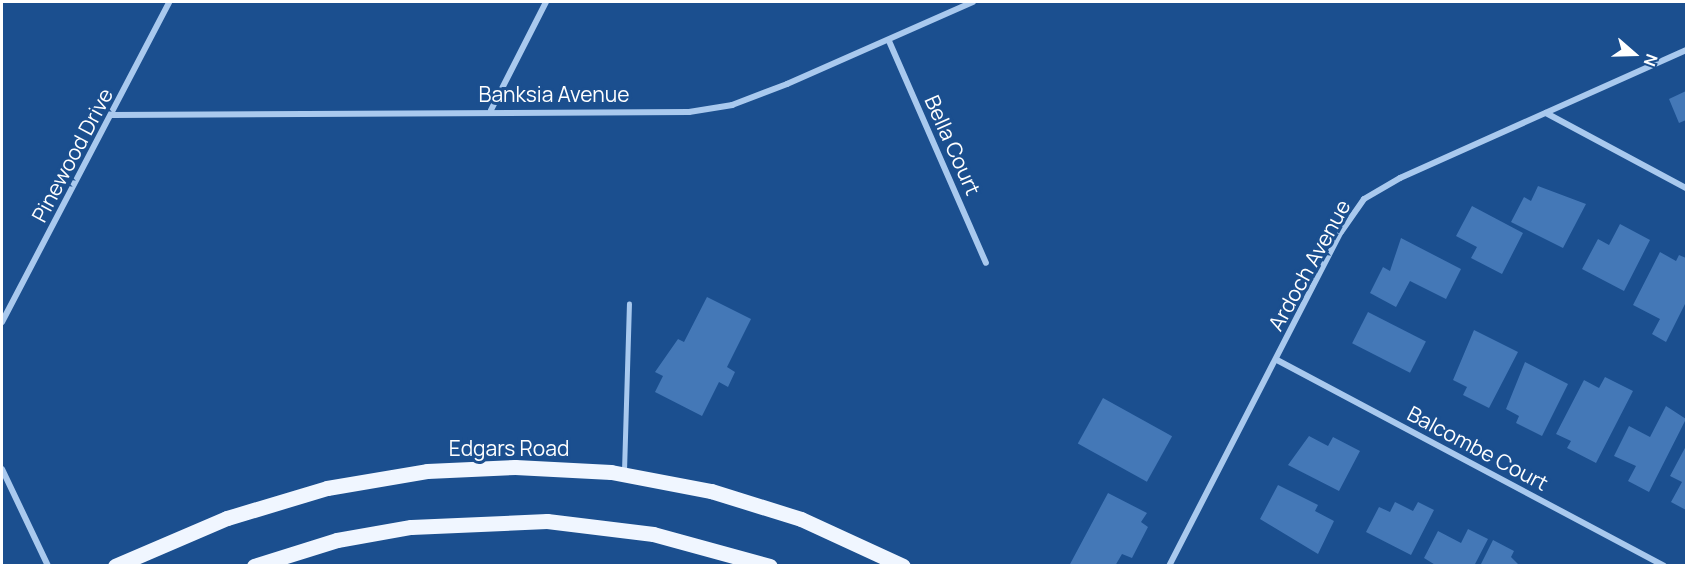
<!DOCTYPE html>
<style>
body{margin:0}
#map{position:relative;width:1688px;height:567px;overflow:hidden;background:#1b4f8f;font-family:Manrope,sans-serif}
div>[style]{position:absolute}
[style*='--x']{left:calc(var(--x)*1px);top:calc(var(--y)*1px);width:calc(var(--w)*1px);rotate:calc(var(--a)*1deg)}
.building>*{inset:0;background:#4478b7;transform-origin:0 0}
.service>*{height:4.5px;margin:-2.25px;padding:0 2.25px;transform-origin:2.25px;border-radius:2.25px;background:#a9c9ee}
.minor>*{height:6px;margin:-3px;padding:0 3px;transform-origin:3px;border-radius:3px;background:#a9c9ee}
.primary>*{height:15px;margin:-7.5px;padding:0 7.5px;transform-origin:7.5px;border-radius:7.5px;background:#f0f6ff}
span{translate:-50% -50%;white-space:nowrap;text-align:center;line-height:1.15;-webkit-text-stroke:6px #1b4f8f;paint-order:stroke}
.street-label{font-size:21px;color:#fff}
.frame{position:absolute;inset:0;border:3px solid #fff;pointer-events:none}
.north{position:absolute;left:1604px;top:24px;width:60px;height:60px;-webkit-text-stroke:4px #1b4f8f;paint-order:stroke;rotate:110deg;font-size:16px;font-weight:700;line-height:24px;text-align:center;color:#fff}
.north::after{content:'';display:block;margin:auto;width:21px;height:27px;background:#fff;clip-path:polygon(50% 0,100% 100%,50% 72%,0 100%)}
</style>
<div id="map">
<div class="building">
<div style="clip-path:polygon(1686px 91px,1686px 120px,1679px 123px,1669px 99px)"></div>
<div style="clip-path:polygon(1538px 186px,1586px 204px,1563px 248px,1511px 222px,1524px 197px,1531px 201px)"></div>
<div style="clip-path:polygon(1472px 206px,1523px 233px,1502px 274px,1471px 258px,1477px 247px,1456px 236px)"></div>
<div style="clip-path:polygon(1620px 224px,1650px 240px,1624px 291px,1582px 269px,1598px 239px,1609px 245px)"></div>
<div style="clip-path:polygon(1401px 238px,1461px 269px,1446px 299px,1410px 281px,1396px 307px,1370px 293px,1383px 267px,1390px 271px)"></div>
<div style="clip-path:polygon(1660px 252px,1676px 261px,1679px 255px,1686px 258px,1686px 302px,1666px 342px,1652px 334px,1660px 319px,1633px 305px)"></div>
<div style="clip-path:polygon(707px 297px,751px 319px,727px 367px,735px 372px,728px 387px,719px 382px,702px 416px,655px 392px,663px 376px,655px 372px,678px 339px,684px 342px)"></div>
<div style="left:1368px;top:312px;width:65px;height:35px;rotate:27deg"></div>
<div style="clip-path:polygon(1474px 330px,1518px 352px,1489px 408px,1463px 395px,1467px 387px,1453px 380px)"></div>
<div style="clip-path:polygon(1525px 362px,1568px 384px,1542px 436px,1516px 423px,1519px 416px,1506px 409px)"></div>
<div style="clip-path:polygon(1605px 377px,1633px 391px,1596px 463px,1567px 448px,1571px 441px,1556px 434px,1584px 380px,1599px 388px)"></div>
<div style="left:1103px;top:398px;width:79px;height:52px;rotate:29deg"></div>
<div style="clip-path:polygon(1666px 406px,1686px 419px,1649px 492px,1628px 481px,1636px 466px,1614px 456px,1629px 426px,1650px 437px)"></div>
<div style="clip-path:polygon(1309px 436px,1328px 446px,1333px 437px,1360px 451px,1339px 491px,1288px 465px)"></div>
<div style="clip-path:polygon(1686px 446px,1686px 510px,1671px 502px,1682px 482px,1670px 476px)"></div>
<div style="clip-path:polygon(1278px 485px,1318px 505px,1315px 511px,1334px 521px,1318px 554px,1260px 519px)"></div>
<div style="clip-path:polygon(1108px 493px,1147px 513px,1141px 522px,1148px 527px,1132px 558px,1122px 554px,1115px 566px,1069px 566px)"></div>
<div style="clip-path:polygon(1395px 502px,1413px 511px,1418px 502px,1434px 510px,1411px 555px,1366px 532px,1379px 507px,1390px 512px)"></div>
<div style="clip-path:polygon(1468px 529px,1488px 539px,1474px 566px,1437px 566px,1424px 558px,1438px 531px,1461px 543px)"></div>
<div style="clip-path:polygon(1493px 540px,1514px 551px,1511px 557px,1520px 566px,1480px 566px)"></div>
</div>
<div class="service">
<div style="--x:624;--y:471;--w:167;--a:-88.3"></div>
</div>
<div class="minor">
<div style="--x:889;--y:41;--w:242;--a:66.4"></div>
<div style="--x:491;--y:110;--w:121;--a:-63"></div>
<div style="--x:1546;--y:113;--w:159;--a:28.2"></div>
<div style="--x:112;--y:115;--w:577;--a:-0.3"></div>
<div style="--x:689;--y:112;--w:44;--a:-9.2"></div>
<div style="--x:732;--y:105;--w:59;--a:-20.9"></div>
<div style="--x:787;--y:84;--w:203;--a:-23.8"></div>
<div style="--x:2;--y:322;--w:361;--a:-62.4"></div>
<div style="--x:1277;--y:360;--w:438;--a:28"></div>
<div style="--x:2;--y:469;--w:107;--a:64.6"></div>
<div style="--x:1169;--y:566;--w:376;--a:-62.8"></div>
<div style="--x:1341;--y:232;--w:40;--a:-55.1"></div>
<div style="--x:1364;--y:199;--w:42;--a:-30.3"></div>
<div style="--x:1400;--y:178;--w:313;--a:-24.1"></div>
</div>
<div class="primary">
<div style="--x:115;--y:566;--w:122;--a:-23.2"></div>
<div style="--x:227;--y:518;--w:104;--a:-16.7"></div>
<div style="--x:327;--y:488;--w:101;--a:-9.6"></div>
<div style="--x:427;--y:471;--w:88;--a:-2.6"></div>
<div style="--x:515;--y:467;--w:96;--a:3"></div>
<div style="--x:611;--y:472;--w:102;--a:10.8"></div>
<div style="--x:711;--y:491;--w:94;--a:17.3"></div>
<div style="--x:801;--y:519;--w:112;--a:24.7"></div>
<div style="--x:254;--y:566;--w:87;--a:-17.4"></div>
<div style="--x:337;--y:540;--w:75;--a:-10"></div>
<div style="--x:411;--y:527;--w:136;--a:-2.5"></div>
<div style="--x:547;--y:521;--w:107;--a:7"></div>
<div style="--x:653;--y:534;--w:121;--a:15.3"></div>
</div>
<div class="street-label">
<span style="left:554px;top:94px">Banksia Avenue</span>
<span style="left:953px;top:145px;rotate:66deg">Bella Court</span>
<span style="left:72px;top:155px;rotate:-62deg">Pinewood Drive</span>
<span style="left:1309px;top:265px;rotate:-61deg">Ardoch Avenue</span>
<span style="left:509px;top:448px">Edgars Road</span>
<span style="left:1478px;top:448px;rotate:28deg">Balcombe Court</span>
</div>
<div class="frame"></div>
<div class="north">N</div>
</div>
